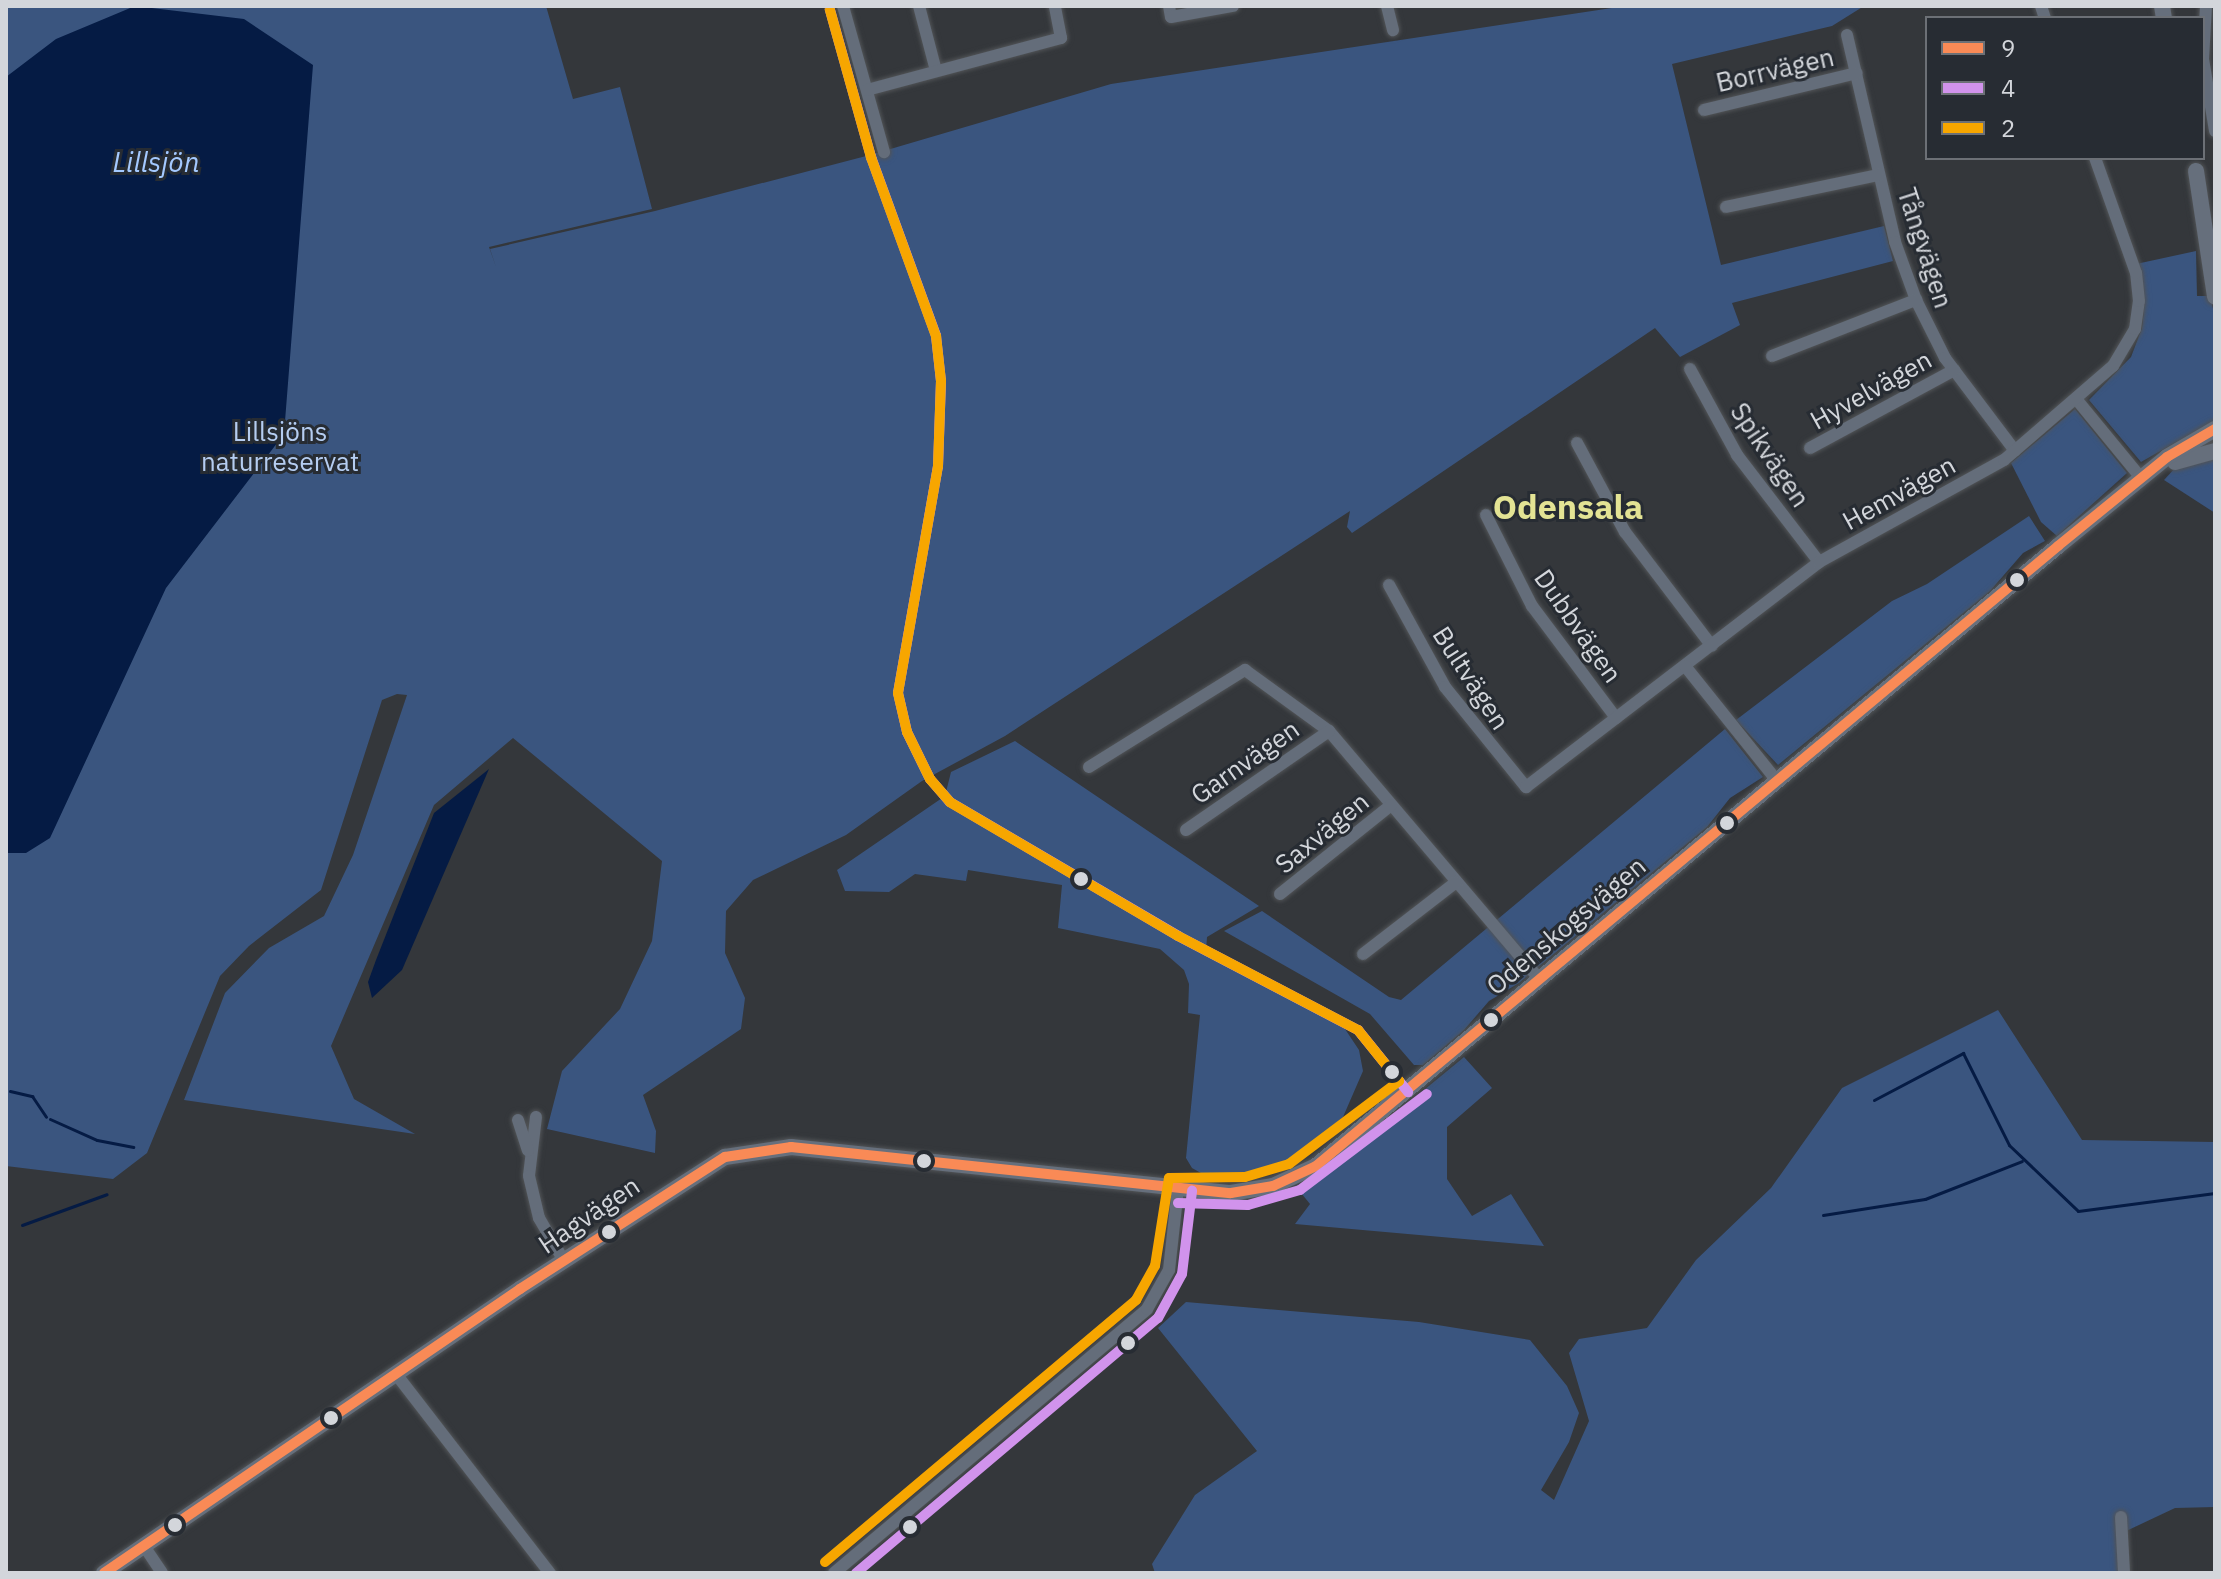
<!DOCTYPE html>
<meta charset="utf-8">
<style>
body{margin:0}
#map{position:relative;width:2221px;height:1579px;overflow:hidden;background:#34373b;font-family:"IBM Plex Sans",sans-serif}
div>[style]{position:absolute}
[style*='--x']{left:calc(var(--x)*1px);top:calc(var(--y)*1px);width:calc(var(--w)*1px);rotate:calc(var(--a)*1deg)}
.green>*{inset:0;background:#3a557f}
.water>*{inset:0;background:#051b44}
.stream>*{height:3px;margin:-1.5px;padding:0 1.5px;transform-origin:1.5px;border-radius:1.5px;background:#051b44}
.roads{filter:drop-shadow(0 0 2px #515457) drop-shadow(0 0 2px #515457)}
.street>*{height:12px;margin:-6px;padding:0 6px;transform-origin:6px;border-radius:6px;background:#646d7a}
.secondary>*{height:16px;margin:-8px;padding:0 8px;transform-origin:8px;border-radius:8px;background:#666f7c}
.bus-1>*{height:10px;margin:-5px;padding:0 5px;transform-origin:5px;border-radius:5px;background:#f98a56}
.bus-2>*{height:10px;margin:-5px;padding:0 5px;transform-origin:5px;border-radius:5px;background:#d193ec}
.bus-3>*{height:10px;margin:-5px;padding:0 5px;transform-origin:5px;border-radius:5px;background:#f7a600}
.dots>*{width:22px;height:22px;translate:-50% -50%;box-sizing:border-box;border:4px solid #272c33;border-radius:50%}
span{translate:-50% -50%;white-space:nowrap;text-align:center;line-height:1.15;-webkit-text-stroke:6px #272c33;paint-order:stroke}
.street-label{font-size:26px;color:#d3d6db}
.park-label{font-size:26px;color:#b5cdf1}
.water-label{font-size:28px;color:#a4c9ff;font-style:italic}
.district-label{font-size:34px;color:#e3e394;font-weight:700}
.frame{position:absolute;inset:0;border:8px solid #d3d6db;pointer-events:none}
.legend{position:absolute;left:1925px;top:16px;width:280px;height:144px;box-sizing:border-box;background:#272c33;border:2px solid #6c7076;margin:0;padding:10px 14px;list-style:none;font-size:24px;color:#d3d6db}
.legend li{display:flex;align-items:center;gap:16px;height:40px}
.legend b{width:40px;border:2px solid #6c7076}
</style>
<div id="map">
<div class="green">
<div style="clip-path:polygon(6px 6px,546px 6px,573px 99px,620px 87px,652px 209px,489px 247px,496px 267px,490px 249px,655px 211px,870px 155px,1111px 84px,1625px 6px,1864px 6px,1832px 26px,1672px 64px,1721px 265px,1884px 226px,1893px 261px,1732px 303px,1740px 325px,1680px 357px,1655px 328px,1352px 533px,1347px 527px,1350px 511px,1005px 736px,922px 781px,846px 835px,753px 880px,726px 911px,725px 953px,745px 998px,741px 1029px,643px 1095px,656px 1131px,655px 1153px,547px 1129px,562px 1071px,620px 1009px,652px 941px,662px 861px,513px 738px,434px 805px,331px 1046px,354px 1099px,415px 1134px,184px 1100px,225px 993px,269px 948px,324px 916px,353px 855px,407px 695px,397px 694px,382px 700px,321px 890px,249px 946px,220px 976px,147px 1153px,113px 1179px,6px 1166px)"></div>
<div style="clip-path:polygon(2196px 251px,2197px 296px,2210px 296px,2215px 317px,2215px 420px,2141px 462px,2089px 400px,2131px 357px,2142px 328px,2145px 300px,2136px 264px)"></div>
<div style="clip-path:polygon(2075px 409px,2127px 473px,2057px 536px,2041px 522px,2011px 463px)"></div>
<div style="clip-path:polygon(2215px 457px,2215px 513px,2164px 480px,2176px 467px)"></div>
<div style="clip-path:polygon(2029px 516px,2045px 541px,2023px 553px,1990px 591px,1778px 765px,1736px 720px,1892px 601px,1927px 584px)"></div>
<div style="clip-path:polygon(1725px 729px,1763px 777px,1730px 798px,1707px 827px,1519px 983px,1489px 1001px,1464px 1030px,1423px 1065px,1414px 1065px,1370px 1014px,1224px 931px,1262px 911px,1389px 997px,1401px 1000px)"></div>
<div style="clip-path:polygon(1015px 741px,1259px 906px,1207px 937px,1206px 952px,1345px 1029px,1359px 1050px,1363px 1071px,1343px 1117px,1303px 1150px,1266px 1174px,1243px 1178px,1208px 1177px,1192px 1168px,1186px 1158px,1200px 1015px,1188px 1013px,1189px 984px,1184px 970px,1160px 949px,1058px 928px,1062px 885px,968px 870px,966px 881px,915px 874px,889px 892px,845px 891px,837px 870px,945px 796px,951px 772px)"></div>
<div style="clip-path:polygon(1998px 1010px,2082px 1140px,2215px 1142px,2215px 1507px,2175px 1508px,2122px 1533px,2124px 1573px,1155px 1573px,1152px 1564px,1195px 1495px,1257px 1451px,1158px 1328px,1186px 1302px,1419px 1322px,1530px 1340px,1567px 1386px,1579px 1413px,1569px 1442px,1541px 1490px,1554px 1500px,1589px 1421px,1569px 1353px,1579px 1339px,1647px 1328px,1696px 1260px,1771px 1188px,1842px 1088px)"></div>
<div style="clip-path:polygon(1464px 1057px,1492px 1088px,1447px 1127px,1447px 1179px,1472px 1216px,1511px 1194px,1544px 1246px,1295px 1224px,1310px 1204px,1297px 1188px,1322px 1174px)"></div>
</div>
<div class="water">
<div style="clip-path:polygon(135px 6px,244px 19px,313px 65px,284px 434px,166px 588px,50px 838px,26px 853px,6px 853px,6px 77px,56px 39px)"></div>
<div style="clip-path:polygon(489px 769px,402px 970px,372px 998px,368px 982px,376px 960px,434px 813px)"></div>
</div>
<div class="stream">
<div style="--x:10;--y:1091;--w:23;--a:13"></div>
<div style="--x:32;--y:1096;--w:25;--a:56"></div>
<div style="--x:1874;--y:1100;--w:101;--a:-27.8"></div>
<div style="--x:1963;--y:1053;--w:103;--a:63.4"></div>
<div style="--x:2009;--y:1145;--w:95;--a:43.7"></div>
<div style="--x:2078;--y:1211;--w:138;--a:-7.5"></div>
<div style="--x:50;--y:1119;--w:51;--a:24.1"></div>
<div style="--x:97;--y:1140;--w:37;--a:11"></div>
<div style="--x:1823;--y:1215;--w:103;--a:-8.9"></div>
<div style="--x:1925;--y:1199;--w:104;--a:-21.4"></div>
<div style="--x:22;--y:1225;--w:90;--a:-20"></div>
</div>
<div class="roads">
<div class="street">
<div style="--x:843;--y:6;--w:152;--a:74.3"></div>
<div style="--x:919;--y:6;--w:67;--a:75.3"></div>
<div style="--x:1169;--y:6;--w:11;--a:80"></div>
<div style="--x:1171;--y:17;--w:63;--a:-10.1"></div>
<div style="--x:1387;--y:6;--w:25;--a:76"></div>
<div style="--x:2041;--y:6;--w:13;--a:72"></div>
<div style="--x:2206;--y:6;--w:53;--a:93.2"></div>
<div style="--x:2203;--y:59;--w:73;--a:80.5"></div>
<div style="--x:1847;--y:35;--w:212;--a:76.9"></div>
<div style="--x:1895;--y:242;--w:62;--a:70.1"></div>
<div style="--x:1916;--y:300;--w:65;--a:63.4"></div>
<div style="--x:1945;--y:358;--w:116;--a:53"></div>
<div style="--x:867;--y:90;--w:201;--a:-15"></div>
<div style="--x:1061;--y:38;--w:33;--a:-101"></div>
<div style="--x:1704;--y:110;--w:157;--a:-13.6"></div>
<div style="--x:1726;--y:207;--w:155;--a:-11.9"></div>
<div style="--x:1772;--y:356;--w:155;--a:-21.3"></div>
<div style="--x:1690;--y:369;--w:98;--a:61.3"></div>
<div style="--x:1737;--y:455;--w:135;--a:52.5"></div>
<div style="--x:2077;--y:400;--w:101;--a:50.6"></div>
<div style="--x:1577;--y:443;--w:101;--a:61.7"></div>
<div style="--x:1625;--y:532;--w:143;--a:52.7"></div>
<div style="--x:1810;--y:448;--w:164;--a:-28.4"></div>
<div style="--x:1486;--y:515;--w:102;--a:63.2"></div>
<div style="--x:1532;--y:606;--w:140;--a:53.1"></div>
<div style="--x:1389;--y:585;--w:116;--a:61.2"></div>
<div style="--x:1445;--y:687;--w:129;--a:51"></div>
<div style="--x:1526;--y:787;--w:369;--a:-37.5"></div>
<div style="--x:1819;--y:562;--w:211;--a:-28.9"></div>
<div style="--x:2004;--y:460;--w:144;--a:-40.8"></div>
<div style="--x:2113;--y:366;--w:43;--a:-59.3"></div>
<div style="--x:2135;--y:329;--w:28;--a:-82"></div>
<div style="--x:2139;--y:301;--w:28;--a:-96"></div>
<div style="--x:2136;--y:273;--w:122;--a:-109.6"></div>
<div style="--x:1685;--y:666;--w:147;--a:51.3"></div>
<div style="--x:1089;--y:767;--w:184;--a:-31.9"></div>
<div style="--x:1245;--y:670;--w:104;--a:36"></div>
<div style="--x:1329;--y:731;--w:325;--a:49.7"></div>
<div style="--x:1186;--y:830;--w:174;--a:-34.7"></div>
<div style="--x:1280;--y:894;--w:142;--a:-38.7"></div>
<div style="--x:1363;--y:954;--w:118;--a:-37.7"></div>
<div style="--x:536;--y:1117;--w:59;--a:96.8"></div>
<div style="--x:529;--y:1176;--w:43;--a:76.6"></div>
<div style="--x:539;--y:1218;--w:50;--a:59.8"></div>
<div style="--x:518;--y:1120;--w:32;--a:72"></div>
<div style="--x:396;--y:1374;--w:252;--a:52.3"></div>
<div style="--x:2121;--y:1517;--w:56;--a:86.9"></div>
<div style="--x:144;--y:1546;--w:32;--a:56"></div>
<div style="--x:834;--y:1573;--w:409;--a:-40.1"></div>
<div style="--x:1147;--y:1309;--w:45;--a:-60.6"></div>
<div style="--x:1169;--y:1270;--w:81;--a:-83.7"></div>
</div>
<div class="secondary">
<div style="--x:2162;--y:6;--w:12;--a:81"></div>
<div style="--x:2196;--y:171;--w:127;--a:81.4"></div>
<div style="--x:2175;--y:462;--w:41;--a:-15.4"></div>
<div style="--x:104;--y:1573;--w:504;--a:-34.32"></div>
<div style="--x:520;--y:1289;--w:244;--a:-32.8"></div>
<div style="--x:725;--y:1157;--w:67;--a:-8.6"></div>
<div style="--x:791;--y:1147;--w:442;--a:6"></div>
<div style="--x:1231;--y:1193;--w:43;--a:-9.5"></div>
<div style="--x:1273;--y:1186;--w:47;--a:-24.9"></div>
<div style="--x:1316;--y:1166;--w:967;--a:-39.88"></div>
<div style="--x:2058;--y:546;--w:141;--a:-39.2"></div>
<div style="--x:2167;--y:457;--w:56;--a:-30.3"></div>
</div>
</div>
<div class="bus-1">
<div style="--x:104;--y:1573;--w:504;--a:-34.32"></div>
<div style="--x:520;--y:1289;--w:244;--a:-32.8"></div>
<div style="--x:725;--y:1157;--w:67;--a:-8.6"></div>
<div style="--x:791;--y:1147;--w:442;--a:6"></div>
<div style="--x:1231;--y:1193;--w:43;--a:-9.5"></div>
<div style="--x:1273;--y:1186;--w:47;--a:-24.9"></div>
<div style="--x:1316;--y:1166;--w:967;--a:-39.88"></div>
<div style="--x:2058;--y:546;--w:141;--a:-39.2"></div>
<div style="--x:2167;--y:457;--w:56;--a:-30.3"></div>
</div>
<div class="bus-2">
<div style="--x:830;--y:10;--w:153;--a:74.4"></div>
<div style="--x:871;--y:157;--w:190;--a:70"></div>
<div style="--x:936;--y:336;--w:45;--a:83.7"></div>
<div style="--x:941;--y:381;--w:85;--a:92"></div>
<div style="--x:938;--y:466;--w:230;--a:100"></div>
<div style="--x:898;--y:693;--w:40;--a:77"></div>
<div style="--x:907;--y:732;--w:52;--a:63.9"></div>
<div style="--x:930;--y:779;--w:30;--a:49"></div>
<div style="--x:950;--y:802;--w:264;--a:30.4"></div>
<div style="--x:1178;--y:936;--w:203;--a:27.6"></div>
<div style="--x:1358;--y:1030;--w:80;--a:51.1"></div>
<div style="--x:1178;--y:1203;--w:70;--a:1.6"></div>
<div style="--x:1248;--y:1205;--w:54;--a:-16.1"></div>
<div style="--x:1300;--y:1190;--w:159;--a:-37.1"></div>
<div style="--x:856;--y:1573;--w:395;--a:-40.2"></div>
<div style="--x:1158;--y:1318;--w:50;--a:-61.4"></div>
<div style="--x:1182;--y:1274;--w:84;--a:-83.1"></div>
</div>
<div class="bus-3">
<div style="--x:825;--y:1562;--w:407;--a:-40.1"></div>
<div style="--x:1136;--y:1300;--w:39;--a:-61"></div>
<div style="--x:1155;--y:1266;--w:89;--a:-81"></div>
<div style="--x:1169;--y:1178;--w:76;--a:-0.8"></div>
<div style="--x:1245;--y:1177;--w:46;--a:-16.5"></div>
<div style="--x:1289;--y:1164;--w:138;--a:-37"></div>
<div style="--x:1399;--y:1081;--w:65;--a:-128.8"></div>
<div style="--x:1358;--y:1030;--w:203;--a:-152.4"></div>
<div style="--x:1178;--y:936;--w:264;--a:-149.6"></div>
<div style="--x:950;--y:802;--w:30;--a:-131"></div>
<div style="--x:930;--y:779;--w:52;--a:-116.1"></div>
<div style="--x:907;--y:732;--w:40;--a:-103"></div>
<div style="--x:898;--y:693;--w:230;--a:-80"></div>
<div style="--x:938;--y:466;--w:85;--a:-88"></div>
<div style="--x:941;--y:381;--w:45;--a:-96.3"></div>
<div style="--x:936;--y:336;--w:190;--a:-110"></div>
<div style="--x:871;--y:157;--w:153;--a:-105.6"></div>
</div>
<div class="dots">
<div style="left:2017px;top:580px;background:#d3d6db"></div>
<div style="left:1727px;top:823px;background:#d3d6db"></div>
<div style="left:1081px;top:879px;background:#d3d6db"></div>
<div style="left:1491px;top:1020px;background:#d3d6db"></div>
<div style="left:1392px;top:1072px;background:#d3d6db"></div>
<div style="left:924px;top:1161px;background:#d3d6db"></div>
<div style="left:609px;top:1232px;background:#d3d6db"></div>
<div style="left:1128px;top:1343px;background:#d3d6db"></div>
<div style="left:331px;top:1418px;background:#d3d6db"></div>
<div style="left:175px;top:1525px;background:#d3d6db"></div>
<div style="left:910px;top:1527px;background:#d3d6db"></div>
</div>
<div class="street-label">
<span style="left:1775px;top:70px;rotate:-13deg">Borrvägen</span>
<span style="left:1925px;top:248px;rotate:72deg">Tångvägen</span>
<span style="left:1871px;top:390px;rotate:-29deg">Hyvelvägen</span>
<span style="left:1770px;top:455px;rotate:56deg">Spikvägen</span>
<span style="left:1899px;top:493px;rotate:-29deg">Hemvägen</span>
<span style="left:1578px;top:626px;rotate:55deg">Dubbvägen</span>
<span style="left:1471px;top:678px;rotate:57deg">Bultvägen</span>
<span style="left:1245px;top:762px;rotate:-35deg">Garnvägen</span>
<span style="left:1322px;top:833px;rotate:-39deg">Saxvägen</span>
<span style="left:1566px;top:926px;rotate:-40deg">Odenskogsvägen</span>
<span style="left:589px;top:1215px;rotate:-34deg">Hagvägen</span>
</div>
<div class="park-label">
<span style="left:280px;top:447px">Lillsjöns<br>naturreservat</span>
</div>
<div class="water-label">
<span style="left:156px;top:162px">Lillsjön</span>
</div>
<div class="district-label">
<span style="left:1568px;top:507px">Odensala</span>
</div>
<div class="frame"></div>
<ul class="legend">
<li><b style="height:10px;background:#f98a56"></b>9</li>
<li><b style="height:10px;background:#d193ec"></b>4</li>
<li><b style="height:10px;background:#f7a600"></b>2</li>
</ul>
</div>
